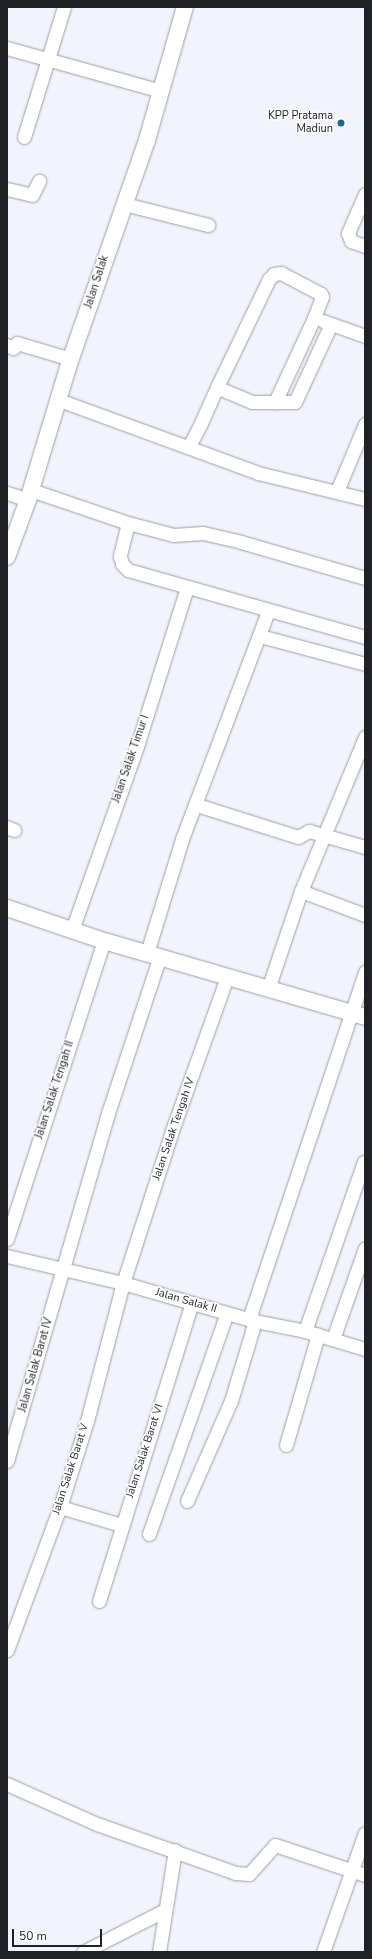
<!DOCTYPE html>
<style>
body{margin:0}
#map{position:relative;width:372px;height:1959px;overflow:hidden;background:#f2f4fd;font-family:"Nunito Sans",sans-serif}
div>[style]{position:absolute}
[style*='--x']{left:calc(var(--x)*1px);top:calc(var(--y)*1px);width:calc(var(--w)*1px);rotate:calc(var(--a)*1deg)}
.roads{filter:drop-shadow(0 0 1px #9c9ea6) drop-shadow(0 0 1px #9c9ea6)}
.minor>*{height:13px;margin:-6.5px;padding:0 6.5px;transform-origin:6.5px;border-radius:6.5px;background:#fff}
.tertiary>*{height:16px;margin:-8px;padding:0 8px;transform-origin:8px;border-radius:8px;background:#fff}
.dots>*{width:11px;height:11px;translate:-50% -50%;box-sizing:border-box;border:2px solid #fff;border-radius:50%}
span{translate:-50% -50%;white-space:nowrap;text-align:center;line-height:1.15;-webkit-text-stroke:3px #fff;paint-order:stroke}
.poi-label{font-size:11px;color:#202124}
.right{translate:-100% -50%;text-align:right}
.street-label{font-size:11px;color:#202124}
.frame{position:absolute;inset:0;border:8px solid #202124;pointer-events:none}
.scale{position:absolute;left:12px;top:1929px;width:90px;height:18px;box-sizing:border-box;border:2px solid #202124;border-top:0;padding-left:5px;font-size:12px;line-height:14px;white-space:nowrap;color:#202124;-webkit-text-stroke:3px #fff;paint-order:stroke}
</style>
<div id="map">
<div class="roads">
<div class="minor">
<div style="--x:7;--y:48;--w:160;--a:15.6"></div>
<div style="--x:24;--y:137;--w:136;--a:-72.9"></div>
<div style="--x:7;--y:189;--w:26;--a:13"></div>
<div style="--x:32;--y:195;--w:16;--a:-63"></div>
<div style="--x:365;--y:194;--w:43;--a:113.6"></div>
<div style="--x:348;--y:233;--w:9;--a:69"></div>
<div style="--x:351;--y:241;--w:15;--a:20"></div>
<div style="--x:124;--y:204;--w:87;--a:14"></div>
<div style="--x:323;--y:321;--w:45;--a:19.7"></div>
<div style="--x:7;--y:345;--w:7;--a:27"></div>
<div style="--x:13;--y:348;--w:6;--a:-51"></div>
<div style="--x:17;--y:343;--w:56;--a:16.5"></div>
<div style="--x:59;--y:400;--w:212;--a:20.1"></div>
<div style="--x:258;--y:473;--w:110;--a:13.7"></div>
<div style="--x:275;--y:402;--w:20;--a:0"></div>
<div style="--x:295;--y:402;--w:86;--a:-65.2"></div>
<div style="--x:189;--y:446;--w:26;--a:-62"></div>
<div style="--x:201;--y:423;--w:39;--a:-66"></div>
<div style="--x:217;--y:387;--w:120;--a:-64.3"></div>
<div style="--x:269;--y:279;--w:7;--a:-45"></div>
<div style="--x:274;--y:274;--w:7;--a:-8"></div>
<div style="--x:281;--y:273;--w:45;--a:27.7"></div>
<div style="--x:321;--y:294;--w:3;--a:72"></div>
<div style="--x:322;--y:297;--w:22;--a:111"></div>
<div style="--x:314;--y:318;--w:93;--a:114.9"></div>
<div style="--x:275;--y:402;--w:23;--a:180"></div>
<div style="--x:252;--y:402;--w:38;--a:-157"></div>
<div style="--x:31;--y:490;--w:102;--a:18.8"></div>
<div style="--x:128;--y:523;--w:34;--a:104"></div>
<div style="--x:120;--y:556;--w:8;--a:76"></div>
<div style="--x:122;--y:564;--w:8;--a:45"></div>
<div style="--x:128;--y:570;--w:246;--a:15.8"></div>
<div style="--x:337;--y:491;--w:73;--a:-67.3"></div>
<div style="--x:7;--y:493;--w:22;--a:18"></div>
<div style="--x:128;--y:523;--w:47;--a:14.9"></div>
<div style="--x:173;--y:535;--w:30;--a:-4"></div>
<div style="--x:203;--y:533;--w:39;--a:13"></div>
<div style="--x:241;--y:542;--w:129;--a:16.2"></div>
<div style="--x:260;--y:636;--w:109;--a:14.9"></div>
<div style="--x:197;--y:805;--w:106;--a:17.6"></div>
<div style="--x:298;--y:837;--w:13;--a:-29"></div>
<div style="--x:309;--y:831;--w:58;--a:15.9"></div>
<div style="--x:7;--y:827;--w:8;--a:23"></div>
<div style="--x:301;--y:891;--w:68;--a:20.6"></div>
<div style="--x:72;--y:930;--w:195;--a:-70.5"></div>
<div style="--x:137;--y:746;--w:167;--a:-72.5"></div>
<div style="--x:147;--y:953;--w:119;--a:-72.9"></div>
<div style="--x:182;--y:839;--w:244;--a:-69.3"></div>
<div style="--x:268;--y:989;--w:103;--a:-71.4"></div>
<div style="--x:301;--y:891;--w:167;--a:-67.4"></div>
<div style="--x:7;--y:1239;--w:313;--a:-72"></div>
<div style="--x:7;--y:1256;--w:119;--a:13.1"></div>
<div style="--x:123;--y:1283;--w:137;--a:16.1"></div>
<div style="--x:255;--y:1321;--w:51;--a:11.3"></div>
<div style="--x:305;--y:1331;--w:63;--a:16.7"></div>
<div style="--x:249;--y:1319;--w:366;--a:-71.5"></div>
<div style="--x:305;--y:1331;--w:179;--a:-70.8"></div>
<div style="--x:333;--y:1339;--w:96;--a:-70.6"></div>
<div style="--x:286;--y:1445;--w:115;--a:-73.8"></div>
<div style="--x:7;--y:1461;--w:362;--a:-73.8"></div>
<div style="--x:108;--y:1113;--w:165;--a:-71.7"></div>
<div style="--x:187;--y:1501;--w:109;--a:-66.3"></div>
<div style="--x:231;--y:1401;--w:84;--a:-73.3"></div>
<div style="--x:60;--y:1507;--w:64;--a:16.4"></div>
<div style="--x:149;--y:1534;--w:234;--a:-70.6"></div>
<div style="--x:99;--y:1601;--w:312;--a:-72.7"></div>
<div style="--x:7;--y:1650;--w:153;--a:-69.7"></div>
<div style="--x:60;--y:1507;--w:90;--a:-72.6"></div>
<div style="--x:87;--y:1421;--w:143;--a:-75.4"></div>
<div style="--x:123;--y:1283;--w:166;--a:-72.1"></div>
<div style="--x:174;--y:1125;--w:157;--a:-70.3"></div>
<div style="--x:7;--y:1784;--w:98;--a:24"></div>
<div style="--x:97;--y:1824;--w:146;--a:19.5"></div>
<div style="--x:235;--y:1873;--w:14;--a:4"></div>
<div style="--x:249;--y:1874;--w:39;--a:-48"></div>
<div style="--x:275;--y:1845;--w:95;--a:18.4"></div>
<div style="--x:83;--y:1952;--w:92;--a:-27.1"></div>
<div style="--x:159;--y:1952;--w:103;--a:-81.1"></div>
<div style="--x:323;--y:1952;--w:126;--a:-70.6"></div>
</div>
<div class="tertiary">
<div style="--x:7;--y:557;--w:61;--a:-69.8"></div>
<div style="--x:28;--y:500;--w:142;--a:-73.2"></div>
<div style="--x:69;--y:364;--w:237;--a:-70.8"></div>
<div style="--x:147;--y:140;--w:138;--a:-74.1"></div>
<div style="--x:7;--y:908;--w:102;--a:18.8"></div>
<div style="--x:104;--y:941;--w:272;--a:16.2"></div>
</div>
</div>
<div class="dots">
<div style="left:341px;top:123px;background:#186799"></div>
</div>
<div class="poi-label">
<span class="right" style="left:333px;top:123px">KPP Pratama<br>Madiun</span>
</div>
<div class="street-label">
<span style="left:97px;top:282px;rotate:-72deg">Jalan Salak</span>
<span style="left:131px;top:759px;rotate:-71deg">Jalan Salak Timur I</span>
<span style="left:55px;top:1090px;rotate:-72deg">Jalan Salak Tengah II</span>
<span style="left:174px;top:1129px;rotate:-71deg">Jalan Salak Tengah IV</span>
<span style="left:186px;top:1301px;rotate:16deg">Jalan Salak II</span>
<span style="left:36px;top:1365px;rotate:-74deg">Jalan Salak Barat IV</span>
<span style="left:145px;top:1451px;rotate:-72deg">Jalan Salak Barat VI</span>
<span style="left:71px;top:1469px;rotate:-72deg">Jalan Salak Barat V</span>
</div>
<div class="frame"></div>
<div class="scale">50 m</div>
</div>
